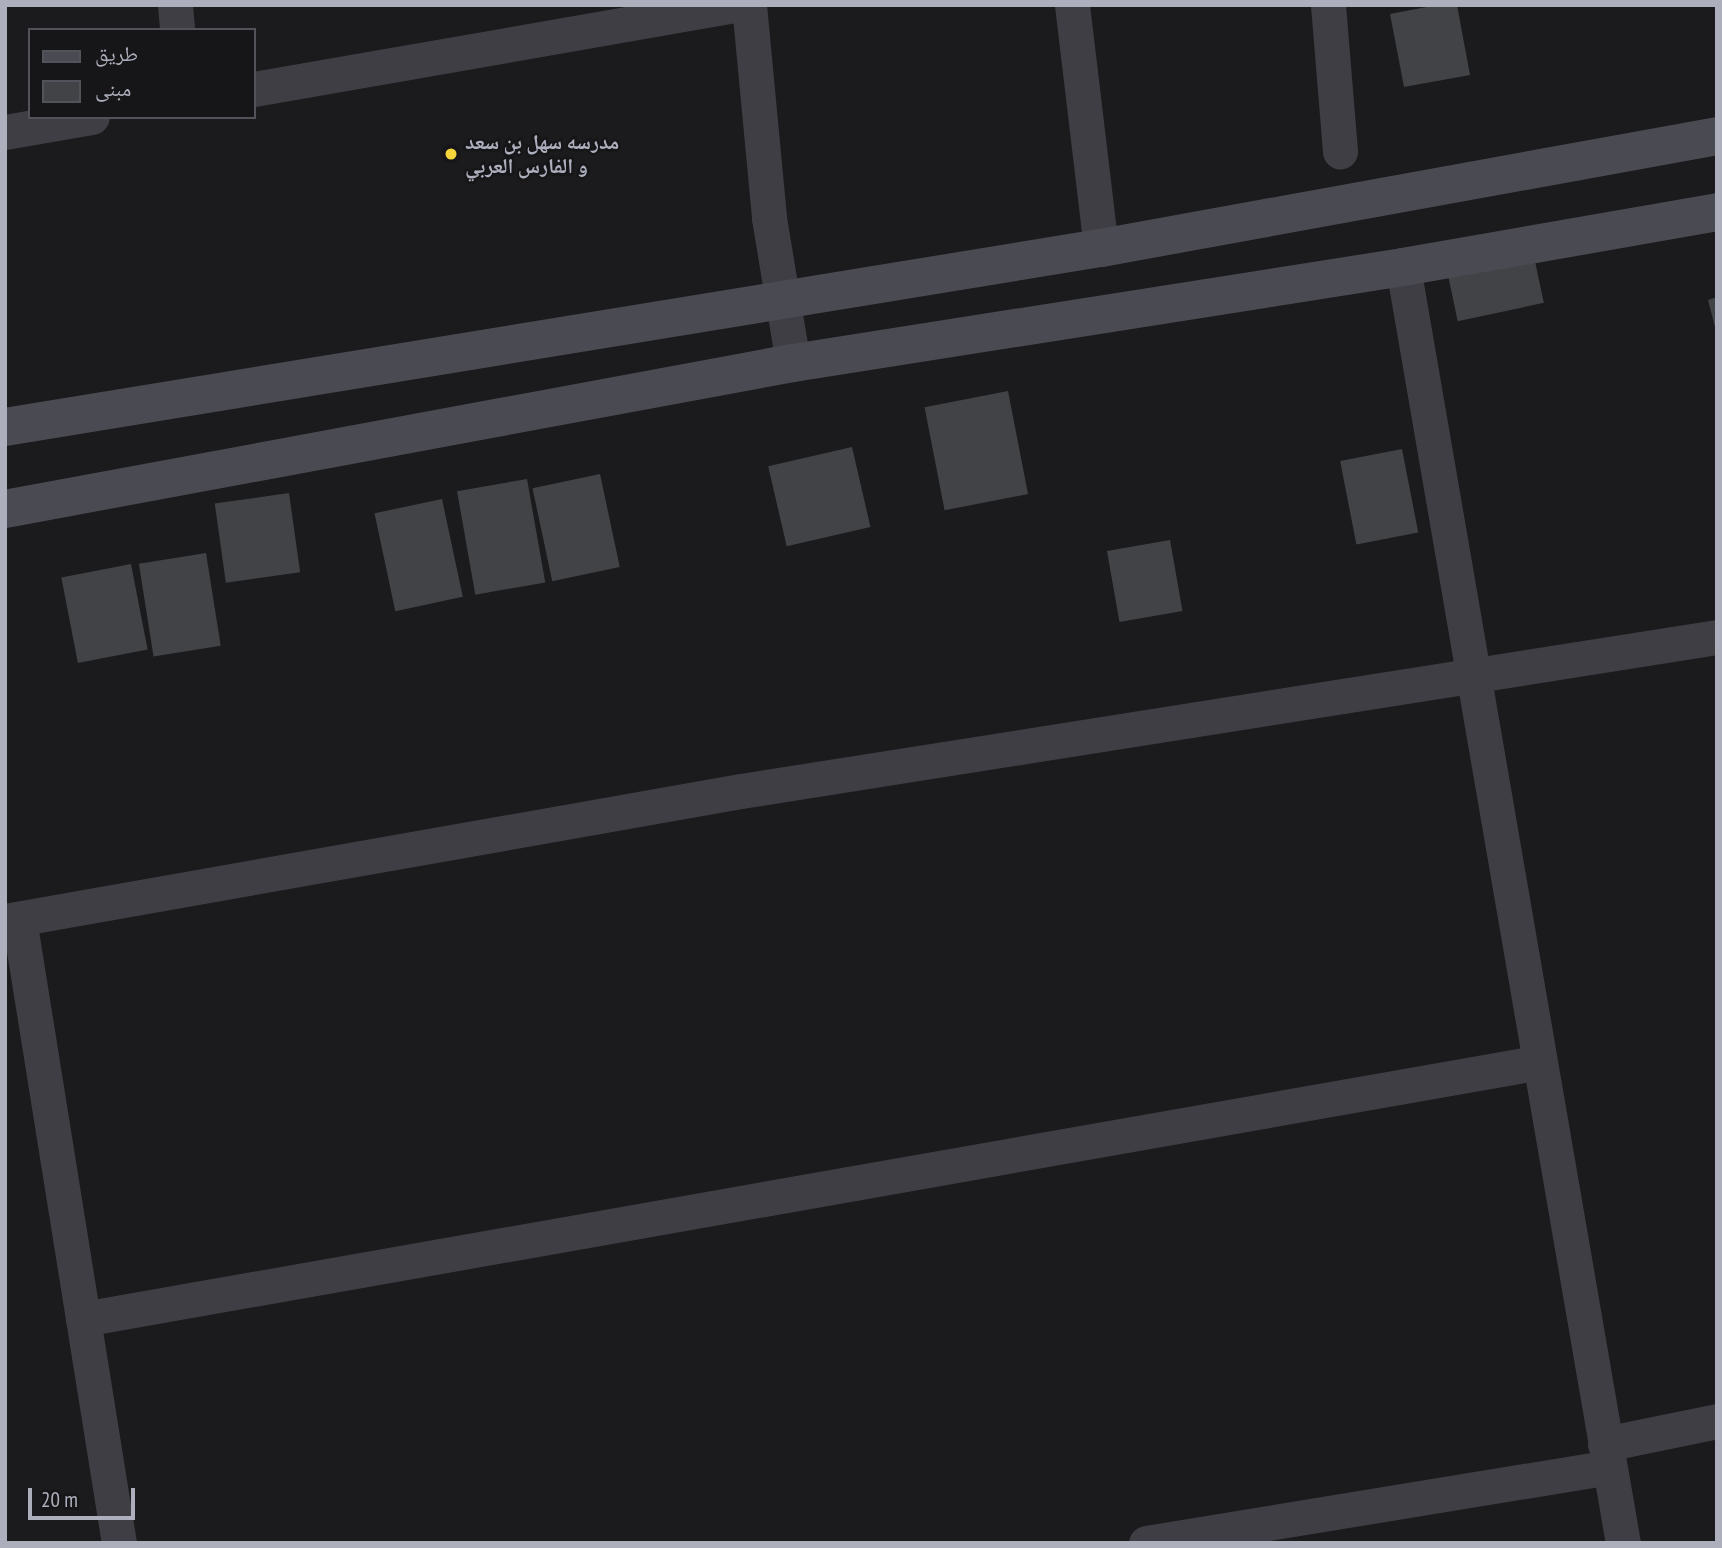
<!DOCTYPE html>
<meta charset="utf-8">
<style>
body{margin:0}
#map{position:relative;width:1722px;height:1548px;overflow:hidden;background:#1b1b1d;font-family:"PT Sans Narrow","Noto Naskh Arabic",sans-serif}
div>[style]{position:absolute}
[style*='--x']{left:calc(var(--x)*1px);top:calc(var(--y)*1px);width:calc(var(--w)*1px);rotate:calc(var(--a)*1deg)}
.building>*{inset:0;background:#424347;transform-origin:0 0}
.street>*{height:35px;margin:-17.5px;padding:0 17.5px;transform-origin:17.5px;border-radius:17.5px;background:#3e3e44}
.secondary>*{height:38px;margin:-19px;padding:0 19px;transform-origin:19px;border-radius:19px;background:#4a4a52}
.dots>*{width:19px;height:19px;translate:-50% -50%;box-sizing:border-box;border:4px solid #161618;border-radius:50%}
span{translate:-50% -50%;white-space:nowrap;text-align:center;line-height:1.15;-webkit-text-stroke:5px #161618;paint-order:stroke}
.poi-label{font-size:21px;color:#adafbd;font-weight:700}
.left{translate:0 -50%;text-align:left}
.frame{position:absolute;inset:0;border:7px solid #adafbd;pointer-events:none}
.legend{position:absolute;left:28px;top:28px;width:228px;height:91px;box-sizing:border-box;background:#161618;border:2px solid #52535a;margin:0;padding:9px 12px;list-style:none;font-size:21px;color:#adafbd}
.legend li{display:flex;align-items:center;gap:14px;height:35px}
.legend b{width:35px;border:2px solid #52535a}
.scale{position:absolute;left:28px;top:1488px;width:107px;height:32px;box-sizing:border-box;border:4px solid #adafbd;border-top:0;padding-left:9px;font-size:21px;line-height:24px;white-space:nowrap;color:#adafbd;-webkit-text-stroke:5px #161618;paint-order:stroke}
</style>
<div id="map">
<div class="building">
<div style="clip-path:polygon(1437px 5px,1457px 5px,1470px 75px,1404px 87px,1390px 14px)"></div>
<div style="left:1533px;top:252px;width:52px;height:88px;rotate:78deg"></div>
<div style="clip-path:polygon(1717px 297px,1717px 331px,1716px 331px,1708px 300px)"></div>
<div style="left:1008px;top:391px;width:105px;height:85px;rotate:79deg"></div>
<div style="left:852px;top:447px;width:82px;height:86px;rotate:77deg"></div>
<div style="left:1402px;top:449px;width:85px;height:63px;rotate:79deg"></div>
<div style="left:600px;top:474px;width:95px;height:69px;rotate:78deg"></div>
<div style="left:527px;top:479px;width:105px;height:71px;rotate:80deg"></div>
<div style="left:289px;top:493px;width:80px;height:75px;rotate:82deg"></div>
<div style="left:442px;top:499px;width:100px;height:69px;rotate:78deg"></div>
<div style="left:1170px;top:540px;width:72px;height:64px;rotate:80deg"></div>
<div style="left:206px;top:553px;width:94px;height:68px;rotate:81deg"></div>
<div style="left:131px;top:564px;width:87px;height:71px;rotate:79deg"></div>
</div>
<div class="street">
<div style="--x:175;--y:5;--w:25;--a:85"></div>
<div style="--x:749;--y:5;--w:214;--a:84.6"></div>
<div style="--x:769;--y:218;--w:147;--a:80.6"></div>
<div style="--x:1072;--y:5;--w:245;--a:83.2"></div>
<div style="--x:1328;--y:5;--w:147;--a:85.3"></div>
<div style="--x:254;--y:89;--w:488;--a:-9.9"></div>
<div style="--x:5;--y:132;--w:88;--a:-9.8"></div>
<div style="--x:1403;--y:267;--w:1295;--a:80.22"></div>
<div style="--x:19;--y:919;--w:632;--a:80.9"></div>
<div style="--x:5;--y:921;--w:747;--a:-10.02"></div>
<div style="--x:741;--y:791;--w:988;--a:-8.97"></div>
<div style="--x:83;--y:1319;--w:1479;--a:-10"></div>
<div style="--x:1605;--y:1444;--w:114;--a:-11.6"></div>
<div style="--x:1146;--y:1543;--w:469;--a:-9.3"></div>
</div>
<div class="secondary">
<div style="--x:5;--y:427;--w:1111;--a:-9.28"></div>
<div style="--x:1101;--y:248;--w:626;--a:-10.3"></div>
<div style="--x:5;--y:509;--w:801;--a:-10.5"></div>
<div style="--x:793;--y:363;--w:618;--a:-8.94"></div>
<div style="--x:1403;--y:267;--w:319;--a:-9.9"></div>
</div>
<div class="dots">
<div style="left:451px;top:154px;background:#f4d53c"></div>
</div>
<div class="poi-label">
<span class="left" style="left:465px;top:154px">مدرسه سهل بن سعد<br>و الفارس العربي</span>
</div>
<div class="frame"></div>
<ul class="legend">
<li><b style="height:9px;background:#4a4a52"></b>طريق</li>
<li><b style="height:19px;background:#424347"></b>مبنى</li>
</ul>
<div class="scale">20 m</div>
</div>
